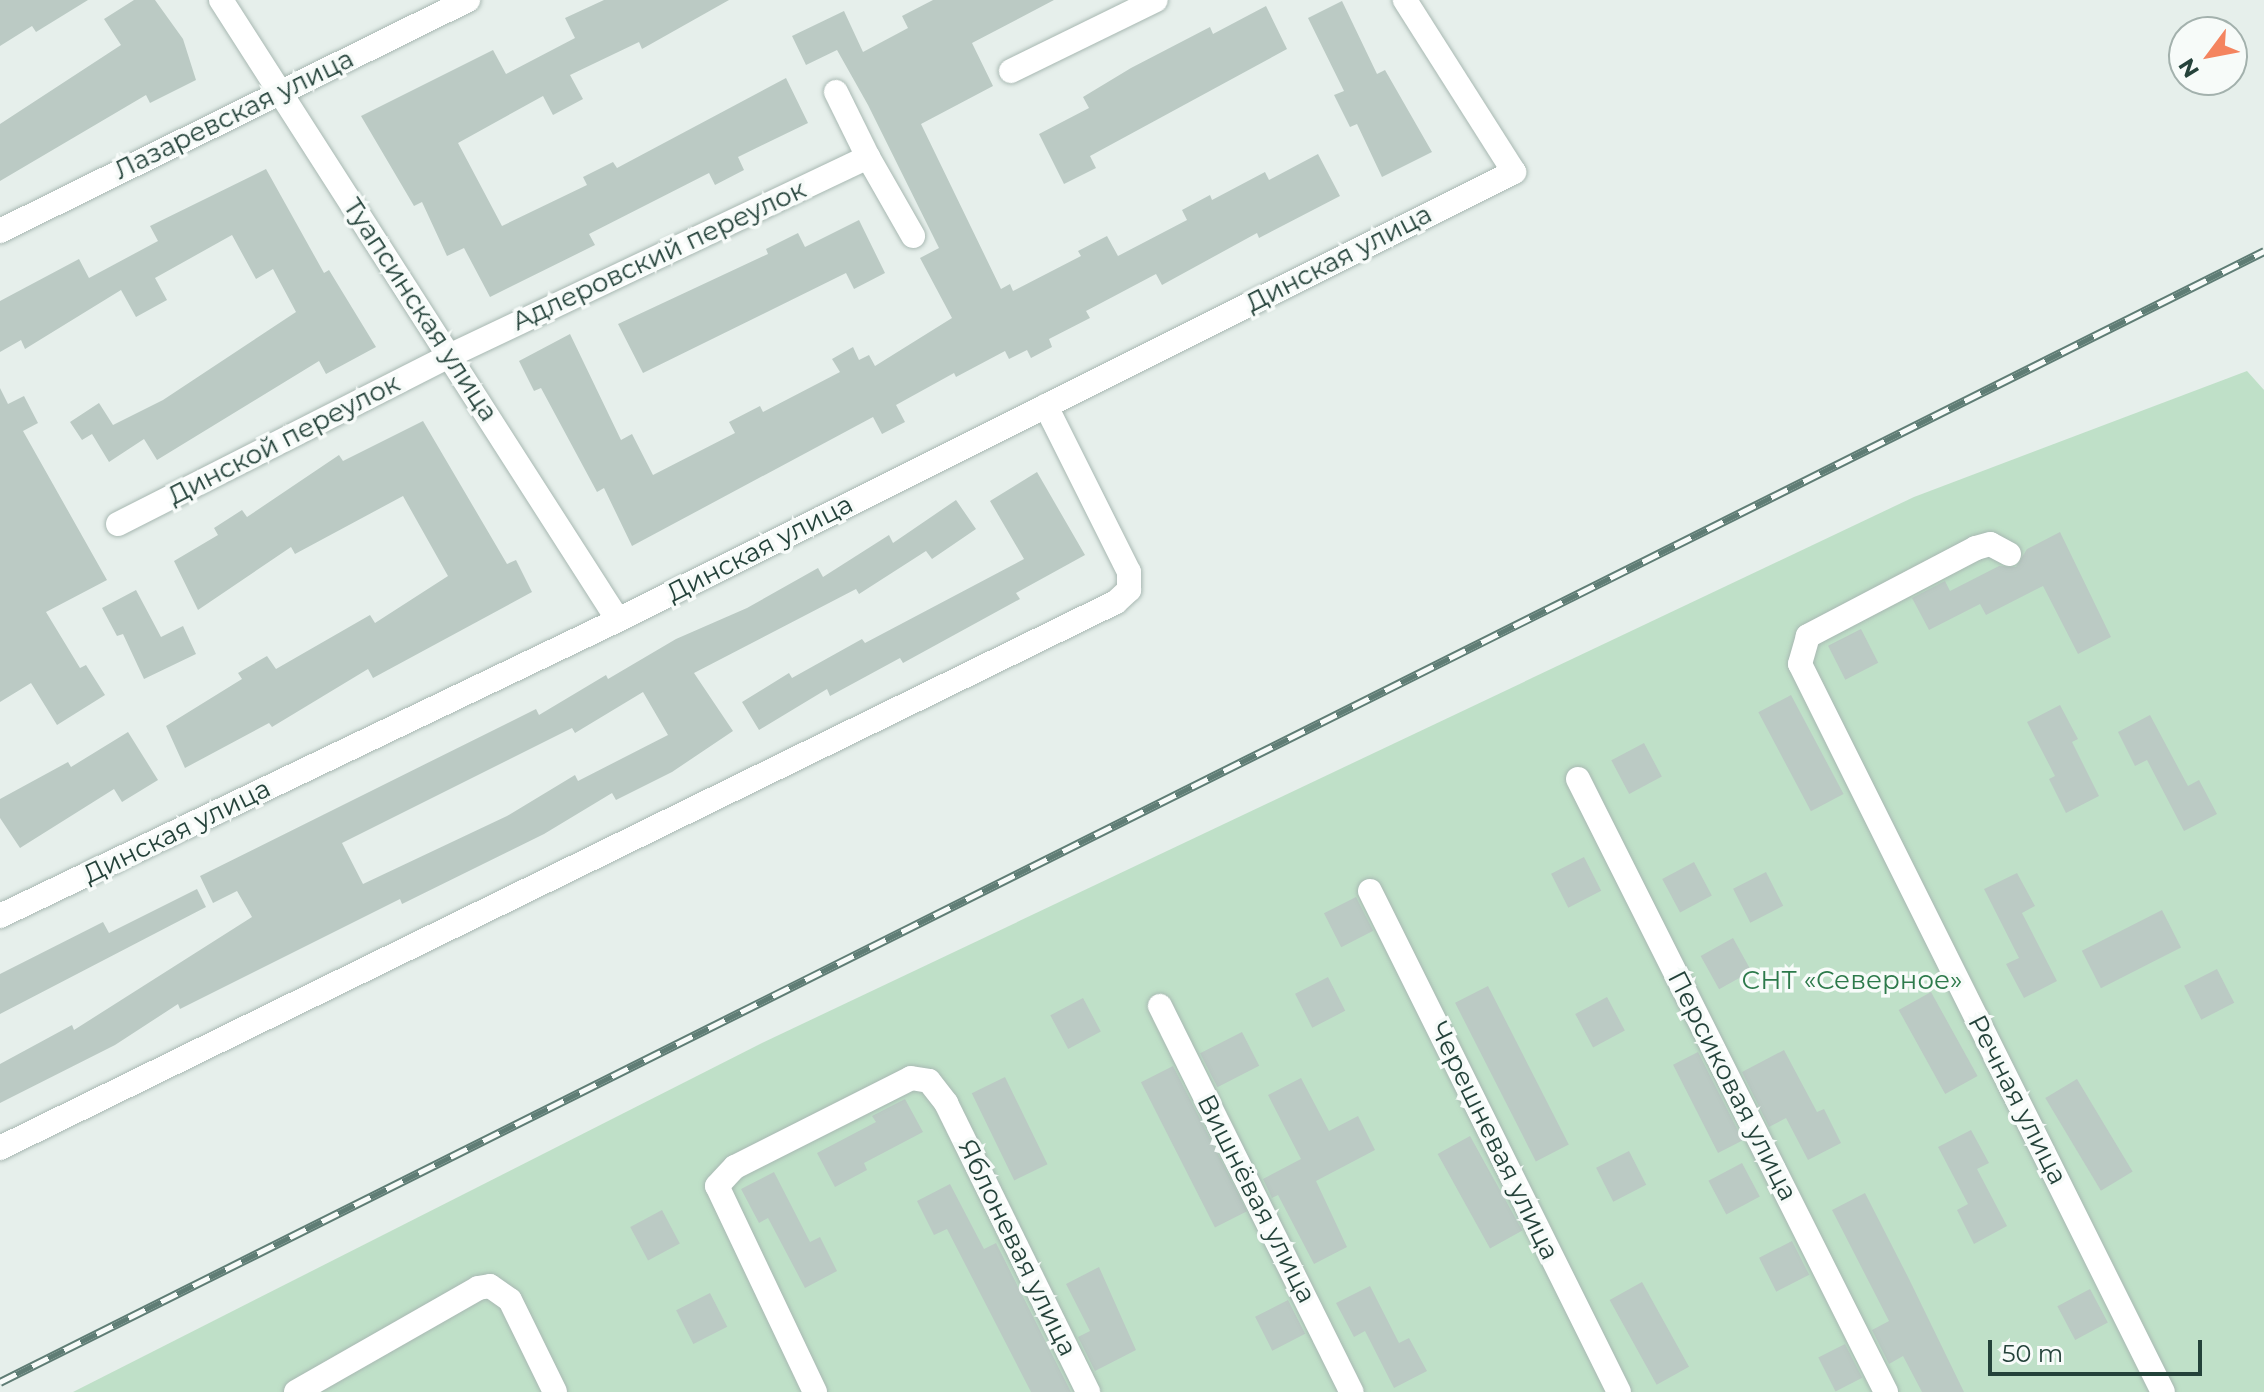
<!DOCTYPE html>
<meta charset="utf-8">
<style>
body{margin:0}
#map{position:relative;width:2264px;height:1392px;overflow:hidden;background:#e6efeb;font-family:Montserrat,sans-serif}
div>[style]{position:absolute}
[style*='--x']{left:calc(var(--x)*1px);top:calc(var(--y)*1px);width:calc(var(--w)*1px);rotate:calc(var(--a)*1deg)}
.green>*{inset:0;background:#bfe0c8}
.building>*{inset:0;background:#bbcac4;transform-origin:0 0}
.roads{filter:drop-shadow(0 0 2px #a8b8b2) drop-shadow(0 0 2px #a8b8b2)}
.minor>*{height:24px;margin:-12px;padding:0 12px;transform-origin:12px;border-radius:12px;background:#fff}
.rail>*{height:9px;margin-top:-4.5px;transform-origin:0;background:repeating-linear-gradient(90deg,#f7fbf9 0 18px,#5f7d75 0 36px);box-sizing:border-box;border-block:2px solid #5f7d75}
span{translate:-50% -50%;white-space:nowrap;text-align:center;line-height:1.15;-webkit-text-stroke:7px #f7fbf9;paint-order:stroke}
.street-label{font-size:26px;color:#24423a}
.park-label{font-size:26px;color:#2d7a4b}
.north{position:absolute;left:2168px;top:16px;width:80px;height:80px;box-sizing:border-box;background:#f7fbf9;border:2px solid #a3b1ad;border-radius:50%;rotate:238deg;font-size:22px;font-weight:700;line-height:32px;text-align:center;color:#24423a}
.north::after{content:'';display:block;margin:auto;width:28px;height:36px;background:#f4845f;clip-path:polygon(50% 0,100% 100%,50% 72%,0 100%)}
.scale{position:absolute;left:1988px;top:1340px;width:214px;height:36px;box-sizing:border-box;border:4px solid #24423a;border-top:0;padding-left:10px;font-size:24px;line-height:28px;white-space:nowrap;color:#24423a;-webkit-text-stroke:6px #f7fbf9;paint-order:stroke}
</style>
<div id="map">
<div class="green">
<div style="clip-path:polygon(2247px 371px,2264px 390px,2264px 1392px,73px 1392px,762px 1043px,1914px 497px)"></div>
</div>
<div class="building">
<div style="clip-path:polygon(0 0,88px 0,36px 32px,32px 26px,0 46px)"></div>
<div style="clip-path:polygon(134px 0,155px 0,183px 39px,196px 80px,150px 103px,146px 95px,0 181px,0 124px,121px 45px,104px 19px)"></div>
<div style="clip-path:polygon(604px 0,729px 0,642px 49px,639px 42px,570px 75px,583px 99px,553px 115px,543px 96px,458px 143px,502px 226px,587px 185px,583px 177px,613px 162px,617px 168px,786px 78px,808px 123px,738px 157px,744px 170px,715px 185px,709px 173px,589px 234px,595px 245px,490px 297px,464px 248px,447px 256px,422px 202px,414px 206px,361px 116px,493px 50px,506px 74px,575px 38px,565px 18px)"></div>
<div style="clip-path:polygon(933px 0,1054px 0,972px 43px,993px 86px,921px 124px,1001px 289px,1010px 284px,1013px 291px,1081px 256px,1078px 251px,1107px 236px,1118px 256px,1187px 220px,1182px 210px,1210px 195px,1212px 200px,1265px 172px,1269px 180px,1318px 154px,1340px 196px,1259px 238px,1257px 233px,1162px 285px,1156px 274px,1086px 311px,1090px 318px,1049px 339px,1052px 347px,1031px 358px,1027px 350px,1009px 359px,1005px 351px,956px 377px,954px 373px,896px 405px,905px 422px,882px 434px,873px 417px,632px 546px,604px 488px,597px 492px,541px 388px,534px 391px,519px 361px,570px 334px,621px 440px,632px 434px,653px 475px,735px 433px,729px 422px,760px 406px,763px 412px,840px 372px,832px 359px,853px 347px,859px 360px,869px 355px,875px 366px,952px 318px,920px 258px,939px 248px,868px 105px,837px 50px,806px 65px,792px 36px,844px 11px,863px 52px,908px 28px,902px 16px)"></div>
<div style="clip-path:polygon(1342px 1px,1377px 74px,1385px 70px,1432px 152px,1382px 177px,1357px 124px,1350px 127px,1334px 95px,1344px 91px,1308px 18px)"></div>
<div style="clip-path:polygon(1266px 6px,1287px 49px,1090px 156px,1096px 168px,1064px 184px,1039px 134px,1089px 108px,1083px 97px,1131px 68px,1210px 27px,1213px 34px)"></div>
<div style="clip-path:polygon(266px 169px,324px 273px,329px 270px,376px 347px,326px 374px,319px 361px,157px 460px,144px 439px,109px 462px,92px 434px,82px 440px,70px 422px,99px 403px,113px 425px,163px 400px,296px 312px,273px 269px,256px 279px,232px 235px,155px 278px,167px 300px,136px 317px,121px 290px,25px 349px,21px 340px,0 352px,0 301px,79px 259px,89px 278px,158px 241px,150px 226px)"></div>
<div style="clip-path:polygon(859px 220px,885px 273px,854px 289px,846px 273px,643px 373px,618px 324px,768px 254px,766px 249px,798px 233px,805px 247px)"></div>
<div style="clip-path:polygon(0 388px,8px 404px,24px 396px,38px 423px,23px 431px,107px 580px,46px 612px,80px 668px,86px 665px,105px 695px,57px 725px,31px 683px,0 702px)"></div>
<div style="clip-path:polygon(423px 421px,507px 564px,516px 560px,532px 592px,373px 678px,368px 669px,272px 727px,269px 723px,185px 768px,166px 726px,242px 679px,238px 673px,267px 656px,276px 669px,370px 615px,375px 623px,448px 576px,403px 496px,295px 554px,291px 547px,198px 610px,174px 561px,218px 535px,214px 528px,242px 510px,247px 517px,339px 455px,343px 461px)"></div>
<div style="clip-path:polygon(1037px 472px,1085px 555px,1016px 593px,1020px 599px,903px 663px,900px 658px,830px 696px,827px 689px,759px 730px,742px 702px,789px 673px,792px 678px,862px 639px,865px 643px,1024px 559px,990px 501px)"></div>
<div style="clip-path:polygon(evenodd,956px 500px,976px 529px,932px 559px,926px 551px,859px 594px,856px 589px,694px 673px,733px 731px,672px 772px,616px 800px,612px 793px,544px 834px,402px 904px,400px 899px,180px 1009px,178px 1004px,115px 1045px,0 1103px,0 1064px,72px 1025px,74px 1030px,252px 917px,237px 891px,213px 903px,200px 876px,536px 709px,539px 715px,606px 675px,608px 679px,676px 639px,747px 608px,818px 568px,823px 577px,889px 535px,893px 543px,956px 500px,643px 692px,668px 735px,578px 781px,575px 775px,507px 816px,363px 884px,342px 843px,572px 728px,575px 733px,643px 692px)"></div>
<div style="clip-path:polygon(2060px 532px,2111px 637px,2078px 654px,2043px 586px,1986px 615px,1980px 604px,1929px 630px,1912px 598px,1945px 581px,1950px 591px,1999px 566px,2016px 567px,2027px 549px)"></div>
<div style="clip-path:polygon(136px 590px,161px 637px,183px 626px,196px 654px,144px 679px,123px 634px,117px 636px,102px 608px)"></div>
<div style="left:1861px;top:629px;width:38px;height:37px;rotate:63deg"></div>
<div style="left:1791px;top:695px;width:112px;height:37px;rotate:62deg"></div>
<div style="clip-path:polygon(2060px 705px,2078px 739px,2072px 742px,2099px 796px,2066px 813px,2049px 779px,2055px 776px,2027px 722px)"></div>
<div style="clip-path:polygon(2150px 715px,2188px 786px,2199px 780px,2217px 814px,2184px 831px,2147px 760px,2135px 766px,2118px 732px)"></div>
<div style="clip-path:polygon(128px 732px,158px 780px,122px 802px,114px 789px,20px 848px,0 818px,0 799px,68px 762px,71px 767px)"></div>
<div style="left:1644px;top:743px;width:38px;height:37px;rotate:62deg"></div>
<div style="left:1584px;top:857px;width:38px;height:37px;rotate:63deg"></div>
<div style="left:1694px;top:862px;width:38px;height:36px;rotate:62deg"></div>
<div style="left:1766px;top:872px;width:38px;height:37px;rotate:63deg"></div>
<div style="clip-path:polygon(2017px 873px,2035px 906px,2022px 913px,2057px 981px,2024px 998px,2006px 964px,2019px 958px,1984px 889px)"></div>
<div style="clip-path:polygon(197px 889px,206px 907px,0 1014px,0 974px,103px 922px,109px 933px)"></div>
<div style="left:1356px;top:897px;width:38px;height:36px;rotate:63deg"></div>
<div style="left:2162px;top:910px;width:42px;height:90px;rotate:63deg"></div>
<div style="left:1733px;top:938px;width:38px;height:37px;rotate:61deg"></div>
<div style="left:2217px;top:969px;width:38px;height:37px;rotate:63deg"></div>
<div style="left:1328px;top:977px;width:38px;height:37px;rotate:63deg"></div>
<div style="left:1488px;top:986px;width:178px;height:37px;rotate:63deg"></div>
<div style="left:1931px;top:992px;width:96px;height:37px;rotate:61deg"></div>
<div style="left:1607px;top:997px;width:38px;height:36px;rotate:62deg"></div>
<div style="left:1083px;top:998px;width:38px;height:37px;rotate:62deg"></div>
<div style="left:1242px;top:1032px;width:38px;height:47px;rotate:63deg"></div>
<div style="clip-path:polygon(1784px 1050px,1817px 1112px,1824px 1109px,1841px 1143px,1808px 1160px,1786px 1118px,1769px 1127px,1742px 1072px)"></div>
<div style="left:1698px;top:1052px;width:99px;height:28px;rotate:63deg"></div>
<div style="left:1173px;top:1066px;width:163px;height:36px;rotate:63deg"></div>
<div style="left:1005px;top:1077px;width:97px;height:37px;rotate:64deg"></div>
<div style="clip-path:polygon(1301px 1078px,1329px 1131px,1358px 1116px,1375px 1150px,1316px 1181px,1347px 1247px,1314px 1264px,1278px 1195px,1272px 1198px,1263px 1179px,1301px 1159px,1268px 1095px)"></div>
<div style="left:2077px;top:1079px;width:108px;height:37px;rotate:59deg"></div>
<div style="clip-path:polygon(905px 1099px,923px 1132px,864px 1163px,867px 1170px,835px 1187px,817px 1153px,876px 1122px,872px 1116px)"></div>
<div style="clip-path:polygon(1971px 1130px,1989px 1163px,1977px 1169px,2007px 1226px,1974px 1244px,1957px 1210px,1968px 1204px,1938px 1147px)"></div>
<div style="left:1470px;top:1136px;width:108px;height:37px;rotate:61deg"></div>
<div style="left:1629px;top:1151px;width:38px;height:37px;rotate:63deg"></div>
<div style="left:1742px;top:1163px;width:38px;height:38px;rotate:62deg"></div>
<div style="clip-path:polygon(774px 1172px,810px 1242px,820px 1237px,837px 1271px,805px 1288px,768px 1218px,759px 1223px,741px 1189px)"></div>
<div style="clip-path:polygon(950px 1184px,984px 1249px,996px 1243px,1071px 1392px,1031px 1392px,947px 1229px,934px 1235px,917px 1201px)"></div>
<div style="clip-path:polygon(1865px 1193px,1909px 1279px,1964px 1392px,1922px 1392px,1903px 1356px,1889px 1364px,1872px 1330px,1889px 1321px,1832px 1210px)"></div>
<div style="left:662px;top:1210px;width:38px;height:36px;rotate:62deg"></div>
<div style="left:1792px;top:1241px;width:38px;height:37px;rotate:63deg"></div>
<div style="clip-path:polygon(1099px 1267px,1136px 1350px,1095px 1371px,1078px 1337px,1090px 1331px,1066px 1284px)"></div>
<div style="left:1642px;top:1282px;width:97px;height:37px;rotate:61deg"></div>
<div style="clip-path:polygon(1370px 1286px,1399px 1343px,1409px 1338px,1427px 1371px,1394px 1388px,1365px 1331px,1354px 1337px,1336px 1303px)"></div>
<div style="left:2090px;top:1289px;width:38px;height:37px;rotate:62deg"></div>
<div style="left:710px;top:1293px;width:38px;height:38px;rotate:63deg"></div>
<div style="left:1288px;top:1300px;width:38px;height:37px;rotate:63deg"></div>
<div style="left:1845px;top:1344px;width:38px;height:30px;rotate:63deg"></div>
</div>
<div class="roads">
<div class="minor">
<div style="--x:221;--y:0;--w:736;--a:57.37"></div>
<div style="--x:1011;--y:71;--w:161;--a:-26.1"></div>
<div style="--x:836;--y:92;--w:72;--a:63.8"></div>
<div style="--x:0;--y:231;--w:522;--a:-26.27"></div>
<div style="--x:118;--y:524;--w:371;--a:-26.9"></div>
<div style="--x:449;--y:356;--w:464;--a:-25.4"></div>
<div style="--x:868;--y:157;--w:91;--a:60.3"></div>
<div style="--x:2009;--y:554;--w:21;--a:-152"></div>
<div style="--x:1990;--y:544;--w:15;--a:164"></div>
<div style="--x:1976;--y:548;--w:190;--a:152.4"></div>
<div style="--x:1808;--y:636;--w:29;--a:106"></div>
<div style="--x:1800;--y:664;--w:813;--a:63.5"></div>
<div style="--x:1578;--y:779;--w:686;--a:63.32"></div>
<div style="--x:1370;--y:891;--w:559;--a:63.57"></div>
<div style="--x:0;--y:916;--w:685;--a:-25.59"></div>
<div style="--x:618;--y:620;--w:1002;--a:-26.57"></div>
<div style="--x:1514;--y:172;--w:204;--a:-122.4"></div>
<div style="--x:1160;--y:1006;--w:431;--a:63.6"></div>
<div style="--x:0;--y:1148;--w:1242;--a:-26.07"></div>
<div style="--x:1116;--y:602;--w:18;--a:-43"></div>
<div style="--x:1129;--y:590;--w:18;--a:-90"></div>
<div style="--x:1129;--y:572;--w:186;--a:-116.6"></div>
<div style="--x:296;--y:1392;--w:210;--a:-29.7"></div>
<div style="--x:478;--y:1288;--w:12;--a:-9"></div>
<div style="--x:490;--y:1286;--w:24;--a:35"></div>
<div style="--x:510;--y:1300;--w:102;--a:63.9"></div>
<div style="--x:815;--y:1392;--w:228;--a:-115.4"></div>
<div style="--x:717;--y:1186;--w:26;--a:-47"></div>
<div style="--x:735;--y:1167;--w:197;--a:-26.8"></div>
<div style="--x:911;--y:1078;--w:18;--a:9"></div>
<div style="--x:929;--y:1081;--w:28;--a:52"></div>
<div style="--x:946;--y:1103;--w:322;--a:63.8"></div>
</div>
</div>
<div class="rail">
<div style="--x:0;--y:1382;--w:2531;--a:-26.54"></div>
</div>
<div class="street-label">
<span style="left:234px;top:115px;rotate:-26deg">Лазаревская улица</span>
<span style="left:659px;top:256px;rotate:-25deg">Адлеровский переулок</span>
<span style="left:1339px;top:259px;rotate:-27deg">Динская улица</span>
<span style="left:420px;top:310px;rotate:57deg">Туапсинская улица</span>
<span style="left:284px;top:440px;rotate:-27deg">Динской переулок</span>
<span style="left:760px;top:549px;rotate:-27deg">Динская улица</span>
<span style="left:177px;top:832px;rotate:-26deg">Динская улица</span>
<span style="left:1732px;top:1086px;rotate:63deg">Персиковая улица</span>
<span style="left:2017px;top:1100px;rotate:63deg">Речная улица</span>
<span style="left:1494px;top:1141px;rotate:64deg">Черешневая улица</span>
<span style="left:1256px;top:1199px;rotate:63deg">Вишнёвая улица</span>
<span style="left:1017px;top:1248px;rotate:64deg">Яблоневая улица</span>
</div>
<div class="park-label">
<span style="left:1852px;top:981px">СНТ «Северное»</span>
</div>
<div class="north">N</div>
<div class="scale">50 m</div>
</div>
